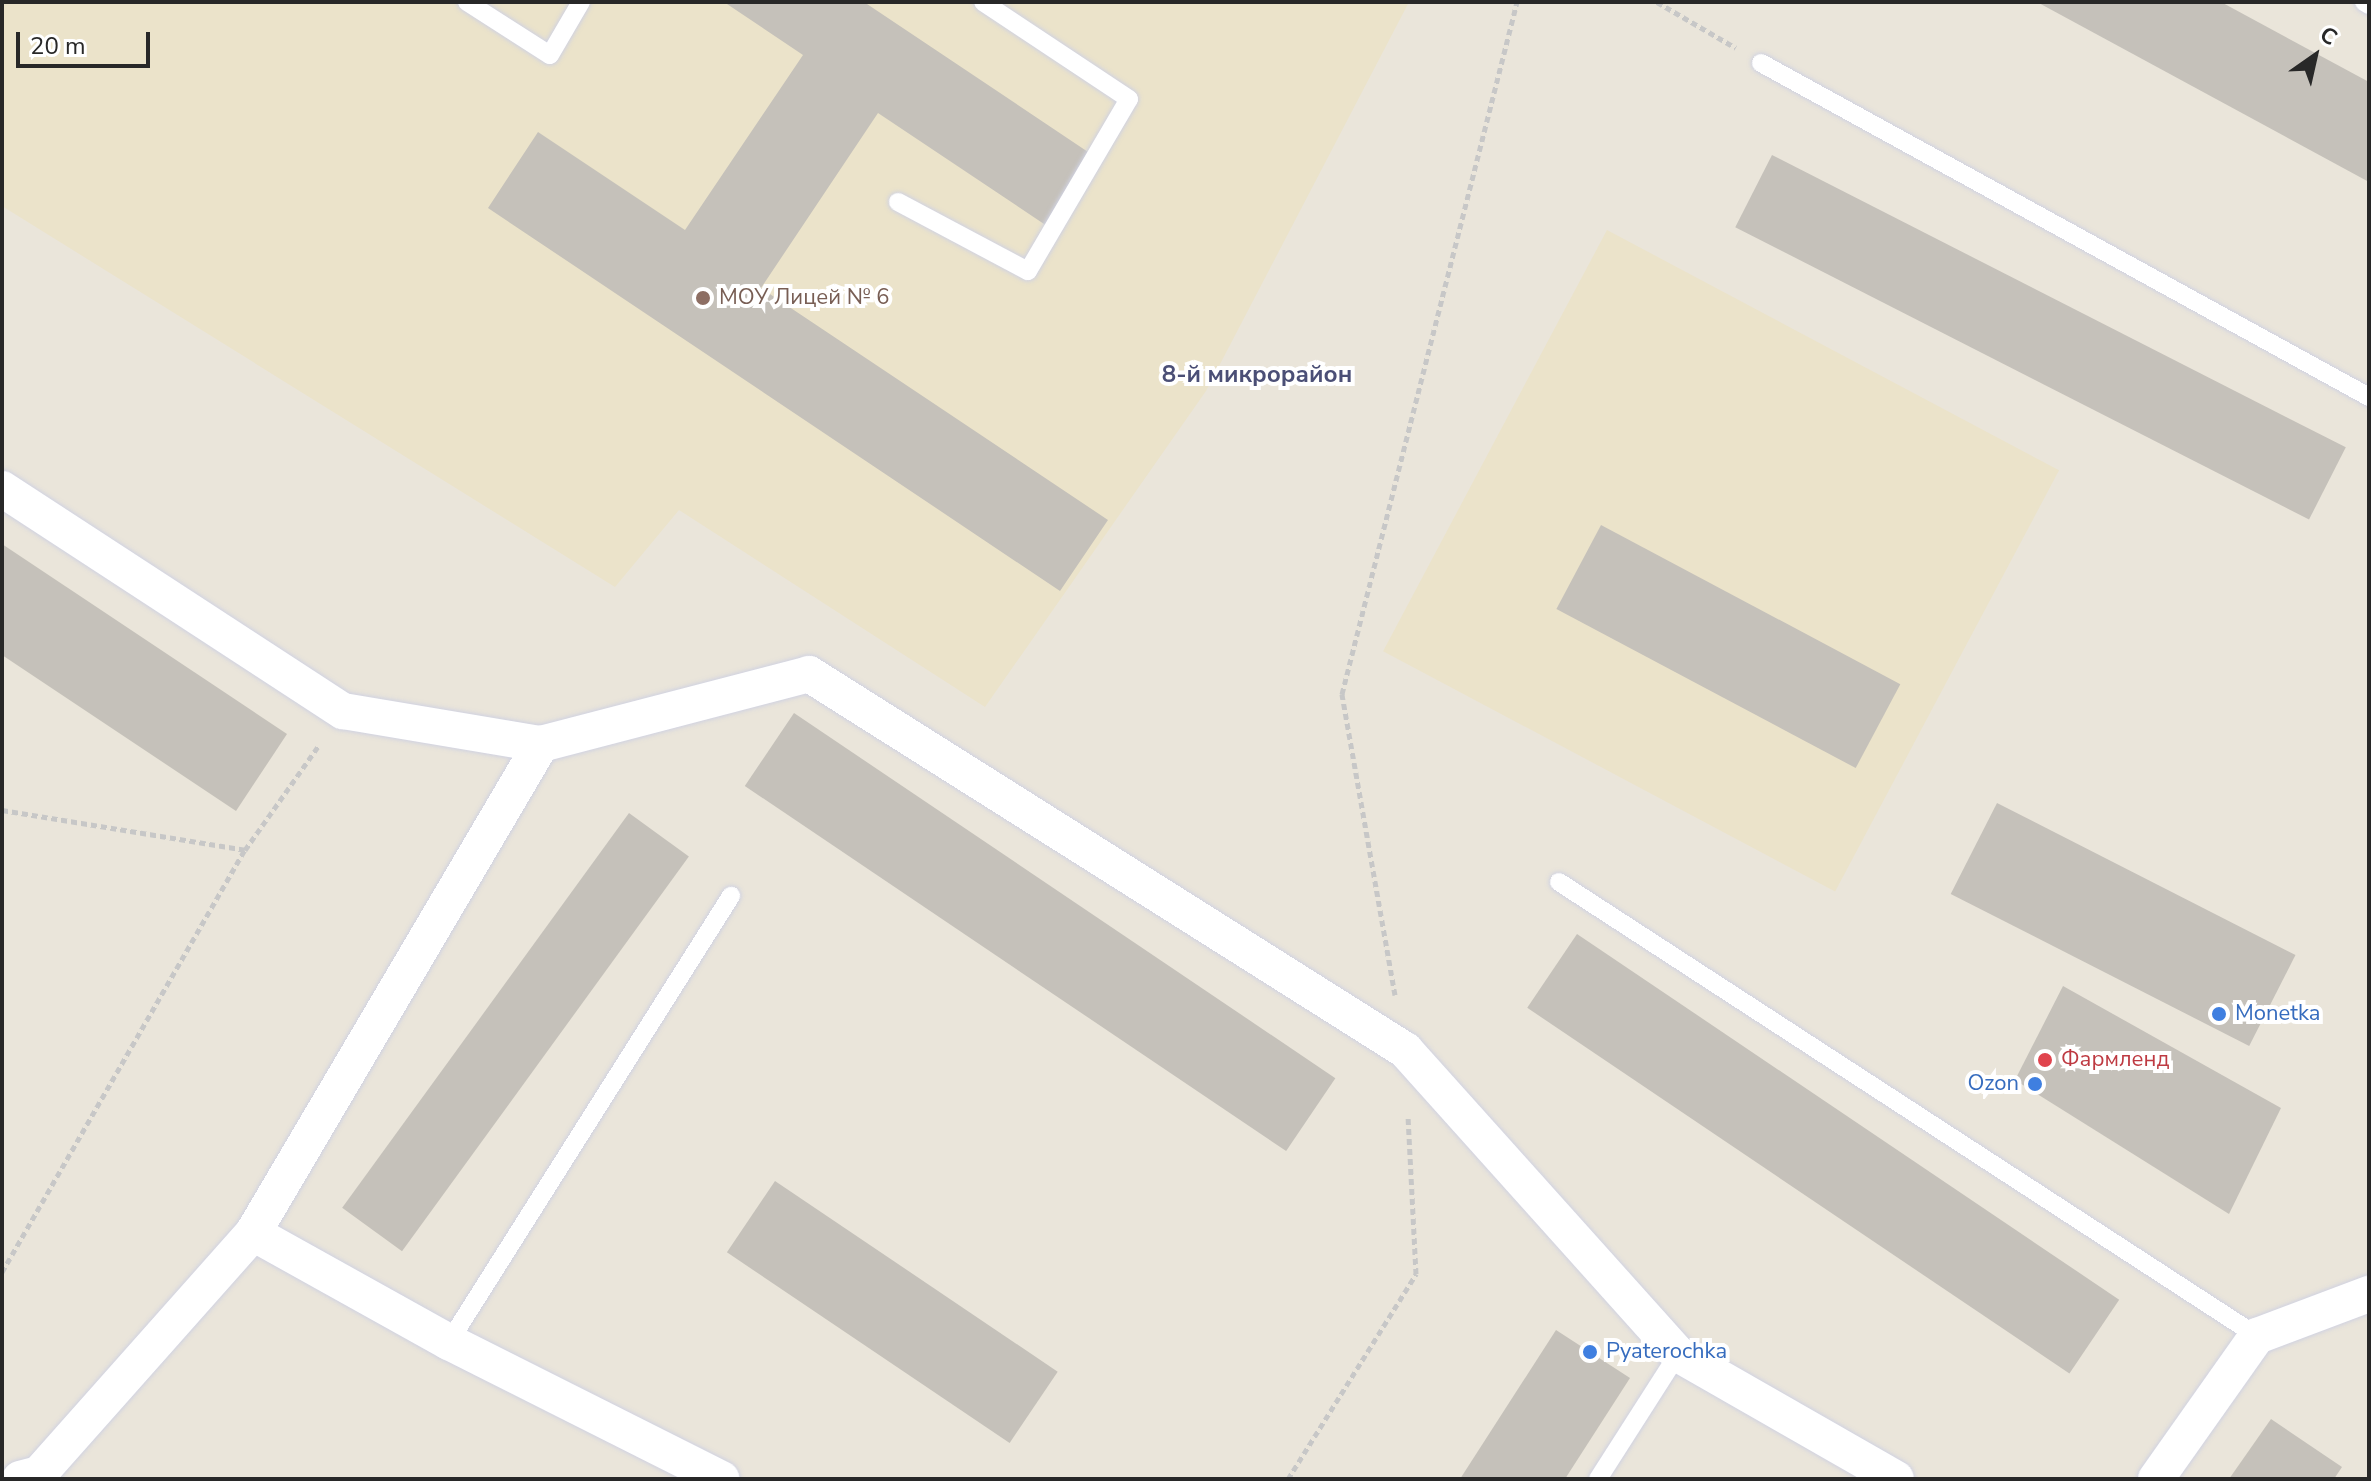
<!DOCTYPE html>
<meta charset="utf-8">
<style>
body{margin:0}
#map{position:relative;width:2371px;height:1481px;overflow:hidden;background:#eae5da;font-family:"Nunito Sans",sans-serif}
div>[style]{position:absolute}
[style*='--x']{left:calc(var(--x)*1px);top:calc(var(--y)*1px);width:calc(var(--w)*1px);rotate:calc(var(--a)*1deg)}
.education>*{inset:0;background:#ebe3ca;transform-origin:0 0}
.building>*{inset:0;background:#c5c1ba;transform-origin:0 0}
.path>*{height:5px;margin-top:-2.5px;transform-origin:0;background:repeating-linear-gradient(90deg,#c7c7c7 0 6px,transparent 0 10px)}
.roads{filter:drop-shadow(0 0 2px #d0d2e1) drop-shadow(0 0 2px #d0d2e1)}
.lane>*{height:18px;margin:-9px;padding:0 9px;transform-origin:9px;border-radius:9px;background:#fff}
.street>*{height:36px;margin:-18px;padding:0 18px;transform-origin:18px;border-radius:18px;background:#fff}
.dots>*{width:22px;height:22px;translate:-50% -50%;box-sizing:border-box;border:4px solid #fff;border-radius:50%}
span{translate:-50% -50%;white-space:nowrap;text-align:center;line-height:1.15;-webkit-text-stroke:8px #fff;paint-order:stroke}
.education-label{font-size:22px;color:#785e54}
.left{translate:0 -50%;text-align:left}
.shop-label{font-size:22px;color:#366cbe}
.right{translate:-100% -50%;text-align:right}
.health-label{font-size:22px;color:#be3a42}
.neighbourhood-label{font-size:24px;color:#4b4f76;font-weight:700}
.frame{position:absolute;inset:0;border:4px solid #282828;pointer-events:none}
.north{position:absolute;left:2275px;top:16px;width:80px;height:80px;-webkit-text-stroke:6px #fff;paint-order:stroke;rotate:34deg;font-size:22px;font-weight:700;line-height:32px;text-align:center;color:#282828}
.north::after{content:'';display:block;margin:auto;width:28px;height:36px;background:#282828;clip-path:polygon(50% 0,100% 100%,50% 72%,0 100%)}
.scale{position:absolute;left:16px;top:32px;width:134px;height:36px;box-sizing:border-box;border:4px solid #282828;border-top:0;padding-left:10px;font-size:24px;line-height:28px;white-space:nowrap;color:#282828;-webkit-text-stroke:6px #fff;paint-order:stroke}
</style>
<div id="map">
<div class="education">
<div style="clip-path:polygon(2px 2px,1409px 2px,1206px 391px,985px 707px,679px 510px,615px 587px,2px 206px)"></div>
<div style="left:1607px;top:230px;width:512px;height:477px;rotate:28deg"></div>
</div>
<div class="building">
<div style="clip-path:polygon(724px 2px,864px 2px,1094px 156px,1047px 226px,878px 113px,761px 288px,1108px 520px,1060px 591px,488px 208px,538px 132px,685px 230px,803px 55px)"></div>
<div style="clip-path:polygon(2037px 2px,2221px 2px,2369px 82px,2369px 182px)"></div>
<div style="left:1772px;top:155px;width:644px;height:81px;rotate:27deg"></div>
<div style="left:1601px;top:525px;width:339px;height:95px;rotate:28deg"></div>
<div style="clip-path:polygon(2px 544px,287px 734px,236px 811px,2px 655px)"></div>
<div style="left:794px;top:713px;width:653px;height:88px;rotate:34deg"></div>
<div style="left:1997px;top:803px;width:335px;height:102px;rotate:27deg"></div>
<div style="left:629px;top:813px;width:74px;height:488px;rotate:36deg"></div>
<div style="left:1577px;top:934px;width:654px;height:89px;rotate:34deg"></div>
<div style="clip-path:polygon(2063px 986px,2281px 1108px,2229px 1214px,2015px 1080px)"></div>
<div style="left:775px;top:1181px;width:341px;height:86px;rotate:34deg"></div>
<div style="clip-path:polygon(1556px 1330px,1630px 1378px,1565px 1479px,1460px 1479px)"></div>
<div style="clip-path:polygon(2271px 1419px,2342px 1467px,2334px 1479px,2229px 1479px)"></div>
</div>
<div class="path">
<div style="--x:1657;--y:2;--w:91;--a:30.2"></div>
<div style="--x:2;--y:810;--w:246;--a:9.3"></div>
<div style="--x:1395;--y:995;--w:306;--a:-100"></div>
<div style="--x:1342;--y:694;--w:714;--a:-75.81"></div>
<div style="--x:2;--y:1272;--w:487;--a:-60.1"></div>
<div style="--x:245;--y:850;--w:128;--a:-54.8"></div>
<div style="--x:1288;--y:1479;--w:242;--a:-58"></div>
<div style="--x:1416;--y:1274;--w:158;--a:-92.9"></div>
</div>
<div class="roads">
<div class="lane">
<div style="--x:467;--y:2;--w:98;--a:32.6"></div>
<div style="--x:550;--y:55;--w:61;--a:-59.7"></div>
<div style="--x:2364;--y:2;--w:6;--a:31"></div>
<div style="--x:1761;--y:63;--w:694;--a:28.78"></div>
<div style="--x:898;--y:202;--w:147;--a:28"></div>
<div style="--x:1028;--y:271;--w:199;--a:-59.6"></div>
<div style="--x:1129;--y:99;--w:175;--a:-146.4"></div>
<div style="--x:1559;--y:882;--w:833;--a:33.04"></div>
<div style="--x:449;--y:1342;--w:528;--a:-57.7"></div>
<div style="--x:1598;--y:1479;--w:148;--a:-57.4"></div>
</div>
<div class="street">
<div style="--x:2;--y:489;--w:407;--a:33.1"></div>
<div style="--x:343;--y:711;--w:201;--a:9.5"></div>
<div style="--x:541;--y:744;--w:277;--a:-14.6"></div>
<div style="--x:809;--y:674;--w:705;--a:32.25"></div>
<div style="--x:1405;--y:1050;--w:409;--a:48.1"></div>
<div style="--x:1678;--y:1354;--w:251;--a:29.8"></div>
<div style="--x:253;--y:1233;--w:224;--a:29.1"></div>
<div style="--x:449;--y:1342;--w:305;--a:26.7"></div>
<div style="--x:20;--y:1479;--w:20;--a:-15"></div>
<div style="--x:39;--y:1474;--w:322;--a:-48.4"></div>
<div style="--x:253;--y:1233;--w:568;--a:-59.5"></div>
<div style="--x:2156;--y:1479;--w:175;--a:-54.8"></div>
<div style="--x:2257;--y:1336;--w:120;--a:-20.6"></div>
</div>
</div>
<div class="dots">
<div style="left:703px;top:298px;background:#8d6e63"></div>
<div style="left:2219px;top:1014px;background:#3f7fe0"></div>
<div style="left:2045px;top:1060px;background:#e0444e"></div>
<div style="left:2035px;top:1084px;background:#3f7fe0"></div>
<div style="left:1590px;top:1352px;background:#3f7fe0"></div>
</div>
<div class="education-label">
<span class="left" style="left:719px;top:298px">МОУ Лицей № 6</span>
</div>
<div class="shop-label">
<span class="left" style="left:2235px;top:1014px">Monetka</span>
<span class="right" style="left:2019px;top:1084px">Ozon</span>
<span class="left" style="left:1606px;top:1352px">Pyaterochka</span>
</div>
<div class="health-label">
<span class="left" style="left:2061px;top:1060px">Фармленд</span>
</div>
<div class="neighbourhood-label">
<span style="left:1257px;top:375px">8-й микрорайон</span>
</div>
<div class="frame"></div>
<div class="north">С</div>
<div class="scale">20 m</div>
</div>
